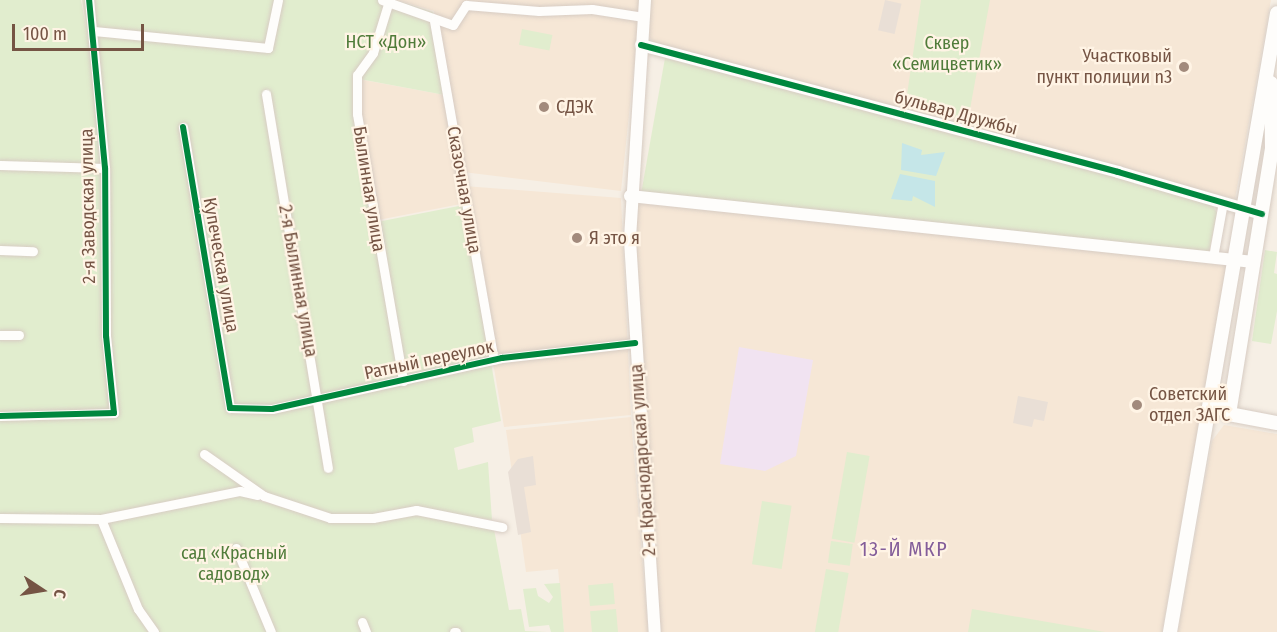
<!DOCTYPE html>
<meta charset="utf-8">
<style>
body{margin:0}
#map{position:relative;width:1277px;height:632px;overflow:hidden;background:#f6efe5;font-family:"Fira Sans Condensed",sans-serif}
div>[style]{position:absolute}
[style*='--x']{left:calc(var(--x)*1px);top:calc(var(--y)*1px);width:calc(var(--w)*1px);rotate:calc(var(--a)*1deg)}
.residential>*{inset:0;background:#f6e7d6}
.industrial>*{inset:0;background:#e9dfd6;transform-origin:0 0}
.education>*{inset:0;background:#f1e3f1}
.green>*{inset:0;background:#e1edce;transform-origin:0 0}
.water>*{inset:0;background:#c5e6e8}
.roads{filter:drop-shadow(0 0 2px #d7ccc3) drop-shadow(0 0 2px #d7ccc3)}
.minor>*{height:9px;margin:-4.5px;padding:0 4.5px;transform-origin:4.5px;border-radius:4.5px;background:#fefdfb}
.tertiary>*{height:12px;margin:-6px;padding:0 6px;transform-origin:6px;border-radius:6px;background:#fefdfb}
.secondary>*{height:14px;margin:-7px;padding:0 7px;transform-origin:7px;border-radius:7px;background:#fefdfb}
.cycleway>*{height:6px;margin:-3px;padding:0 3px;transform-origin:3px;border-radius:3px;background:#00873e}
.dots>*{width:16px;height:16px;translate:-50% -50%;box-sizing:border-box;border:3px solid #fff4e5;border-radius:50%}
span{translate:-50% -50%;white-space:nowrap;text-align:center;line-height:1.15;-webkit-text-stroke:4.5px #fff4e5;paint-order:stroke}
.park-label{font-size:18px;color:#507c3a}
.poi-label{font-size:18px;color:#755444}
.right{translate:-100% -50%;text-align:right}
.left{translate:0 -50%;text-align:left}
.street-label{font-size:18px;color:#755444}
.neighbourhood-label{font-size:20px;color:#845e9a;letter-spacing:1.5px}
.north{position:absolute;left:12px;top:560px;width:60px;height:60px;-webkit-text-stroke:4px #fff4e5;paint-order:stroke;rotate:102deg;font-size:16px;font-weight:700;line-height:24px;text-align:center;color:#755444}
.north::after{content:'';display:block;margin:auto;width:21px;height:27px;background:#755444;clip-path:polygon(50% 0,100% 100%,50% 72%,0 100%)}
.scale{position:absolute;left:12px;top:24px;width:132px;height:27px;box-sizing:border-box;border:3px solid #755444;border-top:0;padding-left:8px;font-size:18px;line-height:21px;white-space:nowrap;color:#755444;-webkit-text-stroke:4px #fff4e5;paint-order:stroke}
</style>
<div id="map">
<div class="residential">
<div style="clip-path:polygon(397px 0,641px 0,621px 191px,463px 172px,464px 186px,621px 198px,631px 415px,504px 427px,466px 203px,378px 220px,361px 134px,358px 79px,450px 96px,434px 11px)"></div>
<div style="clip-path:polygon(648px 0,1271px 0,1235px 199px,655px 43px,646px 34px)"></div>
<div style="clip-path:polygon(639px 200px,1227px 264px,1162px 632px,661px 632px,638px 340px,633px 207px)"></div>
<div style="clip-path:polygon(631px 417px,648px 632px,564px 632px,558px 569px,526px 572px,506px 430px)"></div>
<div style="clip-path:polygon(1224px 425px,1277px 434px,1277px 632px,1178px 632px,1212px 441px)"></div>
</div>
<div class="industrial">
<div style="left:885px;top:0;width:17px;height:31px;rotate:13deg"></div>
<div style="clip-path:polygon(1018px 396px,1048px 402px,1044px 421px,1034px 419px,1032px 427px,1013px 423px)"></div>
<div style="clip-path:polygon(533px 456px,536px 485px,524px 487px,531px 532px,518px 535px,508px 472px,518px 459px)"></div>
</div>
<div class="education">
<div style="clip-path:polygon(739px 347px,813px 360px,796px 456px,765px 471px,720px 464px)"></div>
</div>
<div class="green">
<div style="clip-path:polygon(0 0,81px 0,87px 32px,82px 0,395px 0,433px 12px,450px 96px,354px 78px,355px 134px,372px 223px,464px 205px,501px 421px,472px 428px,474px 442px,454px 448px,458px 470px,488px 462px,492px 520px,415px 508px,340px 519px,241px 489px,101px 517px,0 517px)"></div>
<div style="clip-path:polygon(921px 0,990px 0,968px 120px,905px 108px)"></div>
<div style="left:522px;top:29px;width:31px;height:16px;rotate:11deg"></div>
<div style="clip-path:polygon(665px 58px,1211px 203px,1217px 213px,1209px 252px,641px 194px)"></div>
<div style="clip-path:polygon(1265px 250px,1277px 252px,1274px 273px,1277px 274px,1277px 311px,1271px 344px,1252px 341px)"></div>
<div style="left:847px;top:452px;width:23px;height:88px;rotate:10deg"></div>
<div style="clip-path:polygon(237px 494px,336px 523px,376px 521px,416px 512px,494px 529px,509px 610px,521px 609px,525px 631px,547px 632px,0 632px,0 521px,100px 521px)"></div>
<div style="left:762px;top:501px;width:30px;height:64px;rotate:9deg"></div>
<div style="left:831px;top:541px;width:22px;height:22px;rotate:8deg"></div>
<div style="left:826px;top:569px;width:23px;height:64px;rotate:10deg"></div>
<div style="clip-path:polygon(560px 583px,564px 632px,551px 632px,549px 625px,529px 627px,523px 589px,536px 588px,538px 596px,549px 603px,553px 597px,544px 584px)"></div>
<div style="left:613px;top:583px;width:21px;height:25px;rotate:85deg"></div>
<div style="left:616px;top:609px;width:23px;height:26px;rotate:85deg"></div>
<div style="clip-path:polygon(972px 609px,1105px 632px,968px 632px)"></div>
</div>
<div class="water">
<div style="clip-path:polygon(902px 143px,922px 150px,921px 155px,945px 152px,936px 176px,901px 170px)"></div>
<div style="clip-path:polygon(900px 174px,935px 181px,935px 207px,913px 196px,912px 201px,891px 199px)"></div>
</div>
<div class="roads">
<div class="minor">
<div style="--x:382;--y:0;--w:75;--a:19.4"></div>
<div style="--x:453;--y:25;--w:24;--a:-57"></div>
<div style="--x:466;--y:5;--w:73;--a:4.7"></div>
<div style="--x:539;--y:11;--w:53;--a:-2.2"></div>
<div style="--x:592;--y:9;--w:52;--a:8.9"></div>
<div style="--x:388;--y:4;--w:51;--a:107"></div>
<div style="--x:373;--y:53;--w:27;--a:126"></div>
<div style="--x:357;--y:75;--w:39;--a:90"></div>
<div style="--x:357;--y:114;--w:271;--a:80.2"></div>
<div style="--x:434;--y:21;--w:344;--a:80"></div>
<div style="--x:94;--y:31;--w:175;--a:5.6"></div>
<div style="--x:268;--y:48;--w:49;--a:-78.2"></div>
<div style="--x:266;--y:94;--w:379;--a:80.6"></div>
<div style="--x:183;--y:127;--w:285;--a:80.5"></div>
<div style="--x:230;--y:408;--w:42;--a:1.4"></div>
<div style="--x:272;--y:409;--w:236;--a:-12.5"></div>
<div style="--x:502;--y:358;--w:134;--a:-6.4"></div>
<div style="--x:0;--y:165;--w:105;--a:1.6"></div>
<div style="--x:0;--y:250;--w:33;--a:2"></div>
<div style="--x:1213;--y:257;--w:56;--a:-79.7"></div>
<div style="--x:0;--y:335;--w:19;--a:0"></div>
<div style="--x:0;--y:416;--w:114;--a:-1.5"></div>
<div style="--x:114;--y:413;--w:77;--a:-95.9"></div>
<div style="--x:106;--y:336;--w:168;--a:-90.3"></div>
<div style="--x:105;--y:168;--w:169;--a:-95.4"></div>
<div style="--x:204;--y:454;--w:73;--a:35"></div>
<div style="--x:264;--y:496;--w:70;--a:18.4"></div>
<div style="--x:330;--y:518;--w:43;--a:0"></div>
<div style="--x:373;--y:518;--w:44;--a:-10.5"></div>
<div style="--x:416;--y:510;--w:88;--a:11.2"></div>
<div style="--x:0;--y:518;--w:101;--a:0.6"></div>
<div style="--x:101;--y:519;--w:142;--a:-11.4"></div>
<div style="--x:240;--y:491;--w:18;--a:13"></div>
<div style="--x:101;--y:519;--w:97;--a:67.7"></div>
<div style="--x:138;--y:609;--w:28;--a:55"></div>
<div style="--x:236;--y:548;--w:91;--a:67.4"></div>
<div style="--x:362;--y:622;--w:11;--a:68"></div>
<div style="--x:454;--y:632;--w:2;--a:0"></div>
</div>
<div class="tertiary">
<div style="--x:645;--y:0;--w:240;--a:93.6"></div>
<div style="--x:630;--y:240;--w:393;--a:86.4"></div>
<div style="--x:641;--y:45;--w:494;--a:14.9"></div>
<div style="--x:1118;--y:172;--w:150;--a:16.3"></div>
<div style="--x:630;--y:196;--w:627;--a:6.04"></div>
</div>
<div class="secondary">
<div style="--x:1211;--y:399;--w:23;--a:40"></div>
<div style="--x:1229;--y:414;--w:49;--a:10.6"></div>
<div style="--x:1229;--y:414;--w:269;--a:-80.8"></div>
<div style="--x:1272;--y:148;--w:65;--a:-90.9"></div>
<div style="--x:1170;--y:632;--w:628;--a:-80.19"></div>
</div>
</div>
<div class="cycleway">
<div style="--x:641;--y:45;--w:494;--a:14.9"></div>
<div style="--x:1118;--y:172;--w:150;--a:16.3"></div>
<div style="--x:183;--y:127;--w:285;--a:80.5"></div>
<div style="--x:230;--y:408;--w:42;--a:1.4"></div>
<div style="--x:272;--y:409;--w:236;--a:-12.5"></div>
<div style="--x:502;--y:358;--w:134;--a:-6.4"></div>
<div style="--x:0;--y:416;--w:114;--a:-1.5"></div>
<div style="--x:114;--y:413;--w:77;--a:-95.9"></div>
<div style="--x:106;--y:336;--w:168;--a:-90.3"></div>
<div style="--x:105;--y:168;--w:169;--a:-95.4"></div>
</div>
<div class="dots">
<div style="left:1184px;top:67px;background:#a28a7c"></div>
<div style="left:544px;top:107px;background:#a28a7c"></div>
<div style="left:577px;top:238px;background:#a28a7c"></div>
<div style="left:1137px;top:405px;background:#a28a7c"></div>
</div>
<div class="park-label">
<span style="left:386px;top:42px">НСТ «Дон»</span>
<span style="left:947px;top:54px">Сквер<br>«Семицветик»</span>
<span style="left:234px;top:564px">сад «Красный<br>садовод»</span>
</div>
<div class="poi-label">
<span class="right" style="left:1172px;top:67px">Участковый<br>пункт полиции n3</span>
<span class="left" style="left:556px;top:107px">СДЭК</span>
<span class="left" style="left:589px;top:238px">Я это я</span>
<span class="left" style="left:1149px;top:405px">Советский<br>отдел ЗАГС</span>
</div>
<div class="street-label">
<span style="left:956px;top:113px;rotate:15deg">бульвар Дружбы</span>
<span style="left:369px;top:189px;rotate:81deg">Былинная улица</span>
<span style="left:464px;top:190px;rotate:80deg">Сказочная улица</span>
<span style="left:88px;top:206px;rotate:-91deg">2-я Заводская улица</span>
<span style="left:221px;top:265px;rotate:80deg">Купеческая улица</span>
<span style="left:298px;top:281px;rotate:80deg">2-я Былинная улица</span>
<span style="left:429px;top:360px;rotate:-12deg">Ратный переулок</span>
<span style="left:643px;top:460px;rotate:-94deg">2-я Краснодарская улица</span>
</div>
<div class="neighbourhood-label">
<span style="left:904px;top:549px">13-Й МКР</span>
</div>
<div class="north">С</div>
<div class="scale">100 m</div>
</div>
